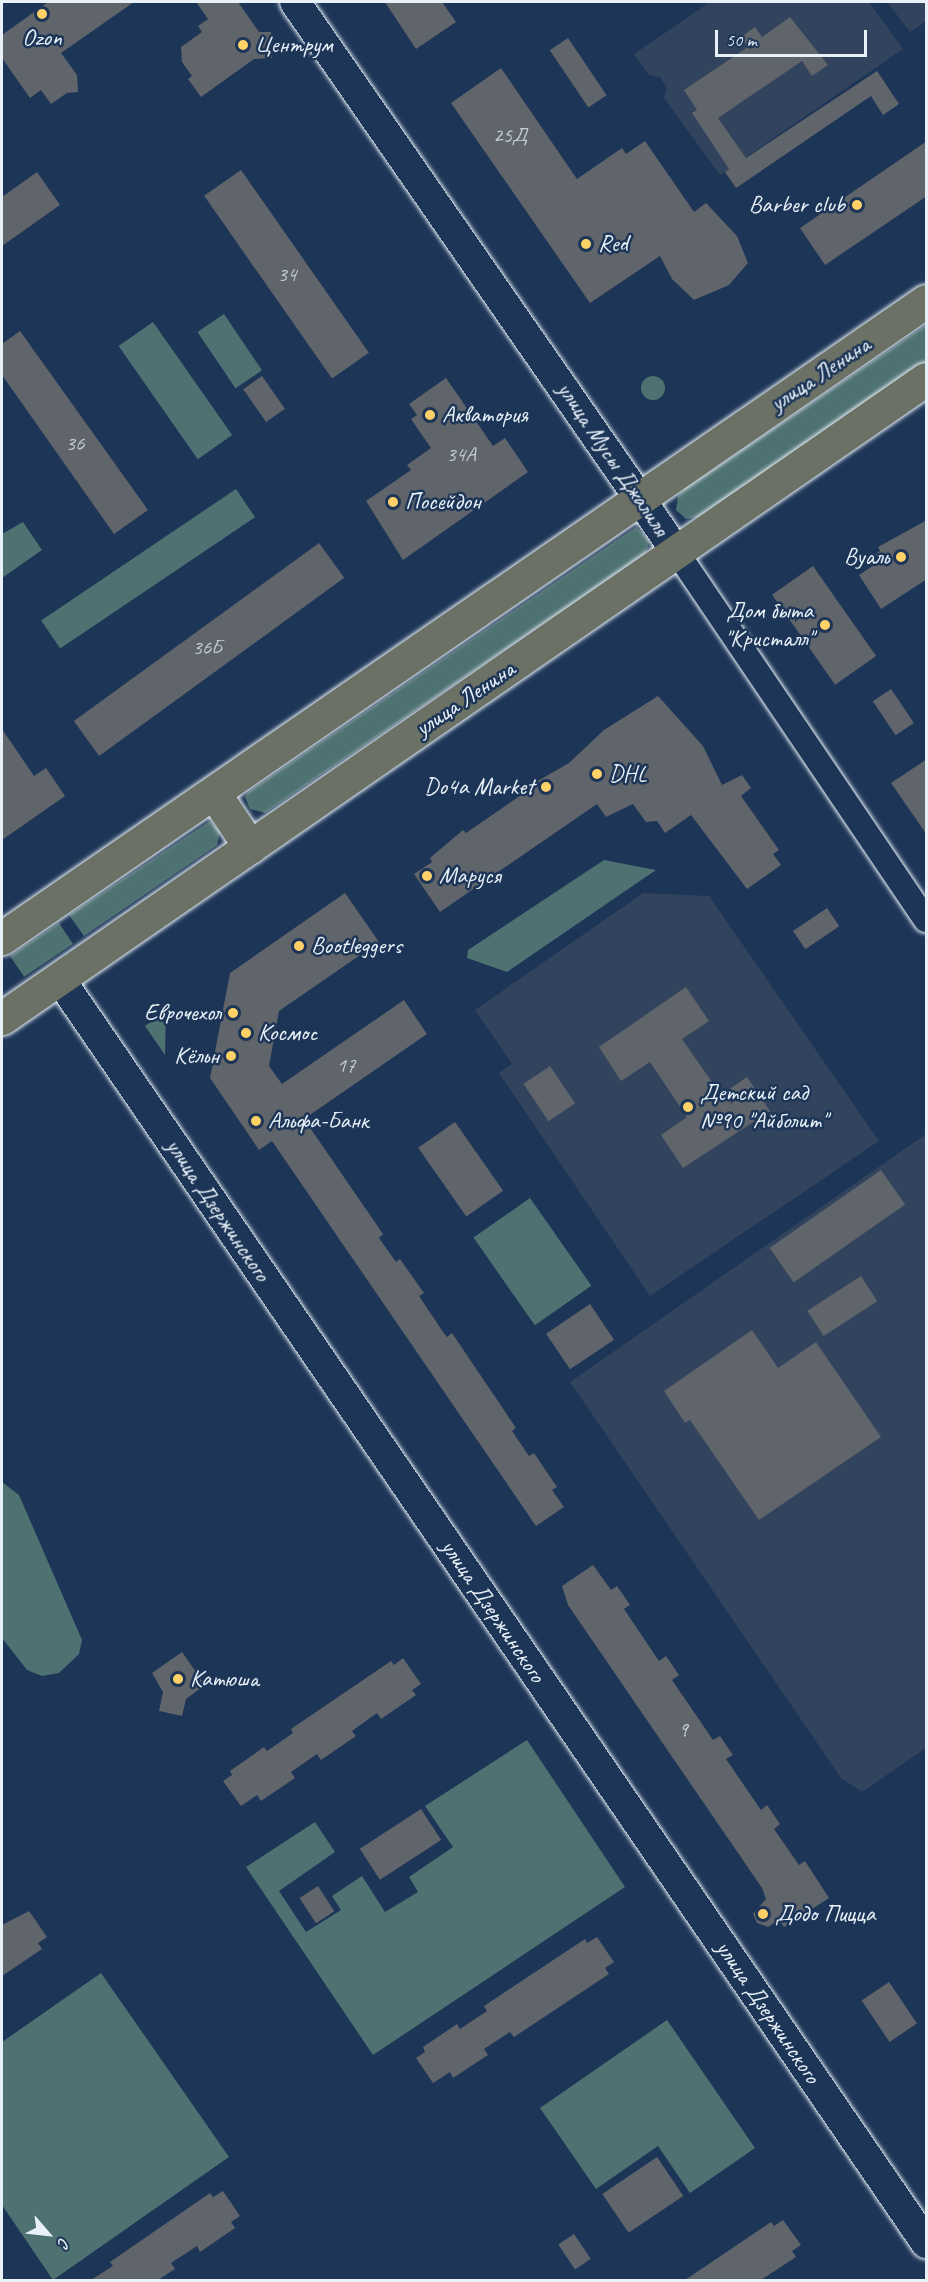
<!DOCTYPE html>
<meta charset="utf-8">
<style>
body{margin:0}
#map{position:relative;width:928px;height:2282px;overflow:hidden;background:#1d3557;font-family:Caveat,sans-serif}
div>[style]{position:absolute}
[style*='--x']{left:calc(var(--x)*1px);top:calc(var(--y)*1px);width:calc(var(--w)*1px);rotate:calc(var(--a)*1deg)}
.built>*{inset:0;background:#31435d}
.green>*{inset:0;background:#4e7172;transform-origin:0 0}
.round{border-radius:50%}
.building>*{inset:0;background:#60646b;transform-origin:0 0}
.roads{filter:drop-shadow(0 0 2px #e8f1f8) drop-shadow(0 0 2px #e8f1f8)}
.minor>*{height:24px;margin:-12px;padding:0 12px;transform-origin:12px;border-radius:12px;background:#1d3557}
.tertiary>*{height:30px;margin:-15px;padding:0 15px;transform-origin:15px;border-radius:15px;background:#1d3557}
.primary>*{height:33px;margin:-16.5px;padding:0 16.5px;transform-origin:16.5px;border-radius:16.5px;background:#6b7165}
.dots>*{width:16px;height:16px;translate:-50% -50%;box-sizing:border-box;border:3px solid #1d3557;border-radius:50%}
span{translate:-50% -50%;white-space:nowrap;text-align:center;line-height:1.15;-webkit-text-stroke:5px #1d3557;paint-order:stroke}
.number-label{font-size:21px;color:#c6ced5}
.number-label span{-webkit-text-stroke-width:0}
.poi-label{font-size:24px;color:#e8f1f8}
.left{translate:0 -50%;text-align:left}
.right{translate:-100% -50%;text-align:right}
.street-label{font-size:24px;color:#e8f1f8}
.frame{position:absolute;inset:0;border:3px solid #e8f1f8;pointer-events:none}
.north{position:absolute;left:18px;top:2204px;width:60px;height:60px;-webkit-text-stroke:4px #1d3557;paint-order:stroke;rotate:118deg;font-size:16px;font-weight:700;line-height:24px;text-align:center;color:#e8f1f8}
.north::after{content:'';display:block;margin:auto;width:21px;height:27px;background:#e8f1f8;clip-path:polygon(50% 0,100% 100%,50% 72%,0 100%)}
.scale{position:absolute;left:715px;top:30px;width:152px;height:27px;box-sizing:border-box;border:3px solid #e8f1f8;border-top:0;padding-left:8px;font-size:18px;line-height:21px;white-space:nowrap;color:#e8f1f8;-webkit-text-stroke:4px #1d3557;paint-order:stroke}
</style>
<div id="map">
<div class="built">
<div style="clip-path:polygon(710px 2px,869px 2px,903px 49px,720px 175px,664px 98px,667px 88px,660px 77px,649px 75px,634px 54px)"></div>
<div style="clip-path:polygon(887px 2px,926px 2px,926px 21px,910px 32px)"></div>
<div style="clip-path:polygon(643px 893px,709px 896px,879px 1141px,650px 1296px,499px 1073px,512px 1064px,475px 1010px)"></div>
<div style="clip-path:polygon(926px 1134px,926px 1748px,862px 1792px,841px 1778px,570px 1382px)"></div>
</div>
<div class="green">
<div style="left:224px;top:314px;width:68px;height:32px;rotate:56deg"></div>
<div style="left:153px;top:322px;width:138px;height:42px;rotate:55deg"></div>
<div style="clip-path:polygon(926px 325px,926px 362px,703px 516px,686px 519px,676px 510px,678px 496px,686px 488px)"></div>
<div class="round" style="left:641px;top:376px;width:24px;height:24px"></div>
<div style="left:236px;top:489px;width:34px;height:235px;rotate:56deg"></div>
<div style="clip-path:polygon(23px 522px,42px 550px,2px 578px,2px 534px)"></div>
<div style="clip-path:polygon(636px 527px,650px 541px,645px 554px,265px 813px,250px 809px,245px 797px,248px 792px)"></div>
<div style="clip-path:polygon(210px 821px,220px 832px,217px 845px,84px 936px,69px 915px)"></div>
<div style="clip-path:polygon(604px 860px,656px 870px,507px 972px,467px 958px,468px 950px)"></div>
<div style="left:59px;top:923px;width:25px;height:59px;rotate:56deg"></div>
<div style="clip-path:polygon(166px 1012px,165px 1055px,145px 1026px)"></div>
<div style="left:530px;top:1198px;width:107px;height:69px;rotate:55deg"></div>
<div style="clip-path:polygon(2px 1482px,19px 1495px,82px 1640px,79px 1654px,59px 1673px,42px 1676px,27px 1670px,2px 1638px)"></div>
<div style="clip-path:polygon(527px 1740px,625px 1887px,373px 2055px,246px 1867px,315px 1822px,335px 1852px,279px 1891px,306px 1932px,341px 1910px,332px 1896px,362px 1876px,385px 1912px,418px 1892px,409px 1877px,453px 1847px,425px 1806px)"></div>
<div style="clip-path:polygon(101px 1973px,229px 2157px,53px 2280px,2px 2205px,2px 2042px)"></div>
<div style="clip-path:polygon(667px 2020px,755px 2148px,690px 2193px,658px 2146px,596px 2189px,540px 2108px)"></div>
</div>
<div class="building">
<div style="clip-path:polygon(48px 2px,134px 2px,61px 53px,77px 75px,78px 92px,67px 93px,51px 104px,41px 90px,30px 98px,2px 58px,2px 35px)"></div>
<div style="clip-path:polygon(196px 2px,238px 2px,259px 32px,271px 32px,272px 58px,254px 59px,201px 97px,188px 79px,192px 76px,182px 62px,181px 47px,202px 32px,198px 26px,208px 19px)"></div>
<div style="clip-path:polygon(385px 2px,442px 2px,456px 22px,416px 49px)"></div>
<div style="clip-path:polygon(790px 17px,828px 65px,812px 76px,802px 61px,718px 118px,746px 158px,877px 71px,899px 104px,883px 115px,871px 96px,736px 188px,725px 172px,729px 169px,692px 113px,697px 110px,684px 90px,748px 47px,741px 37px,755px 27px,762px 37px)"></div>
<div style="left:568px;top:38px;width:69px;height:22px;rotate:56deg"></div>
<div style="clip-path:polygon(501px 68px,577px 179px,622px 148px,626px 154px,645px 141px,694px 212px,706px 203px,737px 236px,748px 263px,729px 285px,694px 300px,672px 279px,660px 256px,590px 303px,451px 103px)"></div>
<div style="clip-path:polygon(927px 141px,927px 196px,825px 265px,800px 228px)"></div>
<div style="left:241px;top:170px;width:223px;height:45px;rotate:55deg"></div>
<div style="clip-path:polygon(37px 172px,60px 205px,2px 246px,2px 197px)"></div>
<div style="clip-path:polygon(20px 331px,148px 510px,114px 534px,2px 375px,2px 344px)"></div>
<div style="left:262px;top:376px;width:40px;height:23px;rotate:55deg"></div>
<div style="clip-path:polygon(446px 378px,493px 446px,505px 438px,528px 472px,403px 560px,366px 501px,411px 470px,407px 465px,431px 448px,411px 419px,417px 415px,409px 404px)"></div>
<div style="clip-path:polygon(927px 520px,927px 579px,881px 609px,859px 575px,874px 565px,870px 558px,880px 551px,878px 547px)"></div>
<div style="left:319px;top:543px;width:43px;height:303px;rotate:54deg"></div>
<div style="left:813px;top:566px;width:110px;height:50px;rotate:55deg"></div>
<div style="left:891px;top:689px;width:41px;height:22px;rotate:56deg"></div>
<div style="clip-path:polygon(658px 696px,703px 746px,722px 785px,742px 775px,751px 788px,741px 796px,779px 850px,773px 854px,781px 865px,747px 889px,691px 815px,665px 833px,657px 821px,646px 822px,633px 804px,606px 817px,597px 804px,440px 912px,414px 874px,432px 862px,430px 858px,463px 830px,466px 833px,524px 793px,522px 790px,569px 763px,604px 730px)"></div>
<div style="clip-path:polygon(2px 729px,34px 776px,46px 768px,65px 796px,2px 840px)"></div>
<div style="clip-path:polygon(927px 759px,927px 835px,891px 783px)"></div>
<div style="clip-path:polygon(345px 893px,379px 942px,279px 1011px,269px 1066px,282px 1084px,404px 1000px,427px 1034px,304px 1119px,383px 1234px,379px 1238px,396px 1262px,400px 1259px,424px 1293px,419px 1296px,441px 1329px,447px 1337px,452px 1333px,516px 1428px,512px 1431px,529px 1456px,534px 1453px,557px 1487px,552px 1490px,564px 1507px,536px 1526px,272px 1141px,259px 1150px,210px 1078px,230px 973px)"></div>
<div style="left:827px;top:908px;width:22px;height:41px;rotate:56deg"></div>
<div style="clip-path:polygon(686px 987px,709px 1021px,682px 1039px,721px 1095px,747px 1077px,770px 1111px,683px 1168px,661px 1135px,687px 1117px,650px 1062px,621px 1081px,599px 1047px)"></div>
<div style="left:550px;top:1066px;width:45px;height:32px;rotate:56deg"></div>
<div style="left:455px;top:1122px;width:84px;height:45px;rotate:55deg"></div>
<div style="left:881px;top:1170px;width:42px;height:136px;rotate:55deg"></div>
<div style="left:861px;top:1276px;width:30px;height:64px;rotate:57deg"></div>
<div style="left:590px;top:1304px;width:43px;height:53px;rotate:56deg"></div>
<div style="clip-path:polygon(752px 1330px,778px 1368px,816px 1342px,881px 1437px,759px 1520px,690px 1420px,685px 1423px,664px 1391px)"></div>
<div style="clip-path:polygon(593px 1565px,611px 1590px,617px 1586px,630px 1605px,624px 1609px,659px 1661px,666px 1656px,679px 1675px,672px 1680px,713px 1740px,720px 1736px,733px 1755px,726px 1759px,761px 1810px,767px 1805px,780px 1824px,774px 1829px,799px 1865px,805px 1861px,829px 1898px,784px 1927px,779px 1920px,768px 1927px,757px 1923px,753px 1914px,766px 1899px,762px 1888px,568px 1605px,562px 1586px)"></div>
<div style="clip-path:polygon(182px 1652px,205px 1685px,186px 1699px,182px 1716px,159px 1711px,163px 1692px,152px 1673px)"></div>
<div style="clip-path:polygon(403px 1658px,421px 1684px,412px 1690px,416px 1695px,381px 1719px,377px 1713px,352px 1731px,356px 1736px,321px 1760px,317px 1754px,291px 1772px,295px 1778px,261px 1801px,257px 1795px,241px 1806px,223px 1781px,232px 1775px,230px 1771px,264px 1747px,267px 1751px,293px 1733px,291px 1729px,391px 1661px,394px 1665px)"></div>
<div style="left:421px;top:1809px;width:37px;height:73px;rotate:57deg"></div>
<div style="left:318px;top:1886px;width:30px;height:22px;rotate:57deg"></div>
<div style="clip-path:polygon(29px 1911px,47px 1937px,38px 1943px,42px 1949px,2px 1976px,2px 1925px)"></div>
<div style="clip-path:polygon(597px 1937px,614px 1962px,605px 1968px,609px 1974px,514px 2037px,510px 2032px,484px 2049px,488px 2055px,453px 2078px,450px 2072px,433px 2083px,416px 2058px,425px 2052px,423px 2047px,457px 2024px,460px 2029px,487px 2011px,484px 2006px,585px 1939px,587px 1943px)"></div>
<div style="left:889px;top:1982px;width:50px;height:33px;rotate:56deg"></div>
<div style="left:657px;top:2157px;width:47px;height:66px;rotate:56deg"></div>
<div style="clip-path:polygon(223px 2191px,240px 2216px,231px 2222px,235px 2228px,200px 2252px,197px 2246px,171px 2263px,175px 2269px,158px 2280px,91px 2280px,113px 2266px,110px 2262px,210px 2193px,213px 2197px)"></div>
<div style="clip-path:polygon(783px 2220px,801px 2245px,792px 2251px,796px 2257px,761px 2280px,685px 2280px,771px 2222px,774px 2226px)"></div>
<div style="left:574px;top:2234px;width:30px;height:19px;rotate:56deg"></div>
</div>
<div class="roads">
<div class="minor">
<div style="--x:678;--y:554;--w:442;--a:55.9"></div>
</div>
<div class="tertiary">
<div style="--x:295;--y:2;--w:672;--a:55.25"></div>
<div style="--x:59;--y:978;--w:1534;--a:55.57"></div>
</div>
<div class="primary">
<div style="--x:214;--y:793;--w:65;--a:56.3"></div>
<div style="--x:2;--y:938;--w:1122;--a:-34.58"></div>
<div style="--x:2;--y:1018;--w:1123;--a:-34.67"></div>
</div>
</div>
<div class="dots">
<div style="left:42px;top:14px;background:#ffd166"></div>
<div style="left:243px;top:45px;background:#ffd166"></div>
<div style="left:857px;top:205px;background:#ffd166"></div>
<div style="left:586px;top:244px;background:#ffd166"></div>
<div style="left:430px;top:415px;background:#ffd166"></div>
<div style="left:393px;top:502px;background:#ffd166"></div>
<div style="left:901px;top:557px;background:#ffd166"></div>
<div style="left:825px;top:625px;background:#ffd166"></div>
<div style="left:597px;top:774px;background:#ffd166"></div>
<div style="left:546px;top:787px;background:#ffd166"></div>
<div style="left:427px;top:876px;background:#ffd166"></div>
<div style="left:299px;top:946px;background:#ffd166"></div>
<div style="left:233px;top:1013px;background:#ffd166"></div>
<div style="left:246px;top:1033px;background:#ffd166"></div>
<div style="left:231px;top:1056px;background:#ffd166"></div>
<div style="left:688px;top:1107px;background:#ffd166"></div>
<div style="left:256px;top:1121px;background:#ffd166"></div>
<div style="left:178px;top:1679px;background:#ffd166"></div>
<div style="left:763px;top:1914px;background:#ffd166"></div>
</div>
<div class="number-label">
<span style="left:510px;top:135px">25Д</span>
<span style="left:287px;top:274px">34</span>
<span style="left:75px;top:443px">36</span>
<span style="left:461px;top:454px">34А</span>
<span style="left:207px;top:647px">36Б</span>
<span style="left:346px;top:1065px">17</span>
<span style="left:683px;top:1729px">9</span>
</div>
<div class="poi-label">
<span style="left:42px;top:38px">Ozon</span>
<span class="left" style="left:255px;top:45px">Центрум</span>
<span class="right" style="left:845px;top:205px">Barber club</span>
<span class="left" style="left:598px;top:244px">Red</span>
<span class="left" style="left:442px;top:415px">Акватория</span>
<span class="left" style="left:405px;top:502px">Посейдон</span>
<span class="right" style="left:889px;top:557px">Вуаль</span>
<span class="right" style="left:813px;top:625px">Дом быта<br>"Кристалл"</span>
<span class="left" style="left:609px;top:774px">DHL</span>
<span class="right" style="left:534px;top:787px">Do4a Market</span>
<span class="left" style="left:439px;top:876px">Маруся</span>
<span class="left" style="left:311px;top:946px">Bootleggers</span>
<span class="right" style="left:221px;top:1013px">Еврочехол</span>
<span class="left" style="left:258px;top:1033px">Космос</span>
<span class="right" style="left:219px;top:1056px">Кёльн</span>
<span class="left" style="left:700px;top:1107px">Детский сад<br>№90 "Айболит"</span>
<span class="left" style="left:268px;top:1121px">Альфа-Банк</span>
<span class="left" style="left:190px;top:1679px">Катюша</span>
<span class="left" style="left:775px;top:1914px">Додо Пицца</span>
</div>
<div class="street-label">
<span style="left:820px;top:374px;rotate:-34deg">улица Ленина</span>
<span style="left:613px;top:459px;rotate:56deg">улица Мусы Джалиля</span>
<span style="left:465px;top:699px;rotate:-34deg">улица Ленина</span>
<span style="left:218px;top:1210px;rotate:56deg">улица Дзержинского</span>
<span style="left:493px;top:1611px;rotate:56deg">улица Дзержинского</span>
<span style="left:768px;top:2012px;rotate:56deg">улица Дзержинского</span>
</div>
<div class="frame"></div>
<div class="north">С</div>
<div class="scale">50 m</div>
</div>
